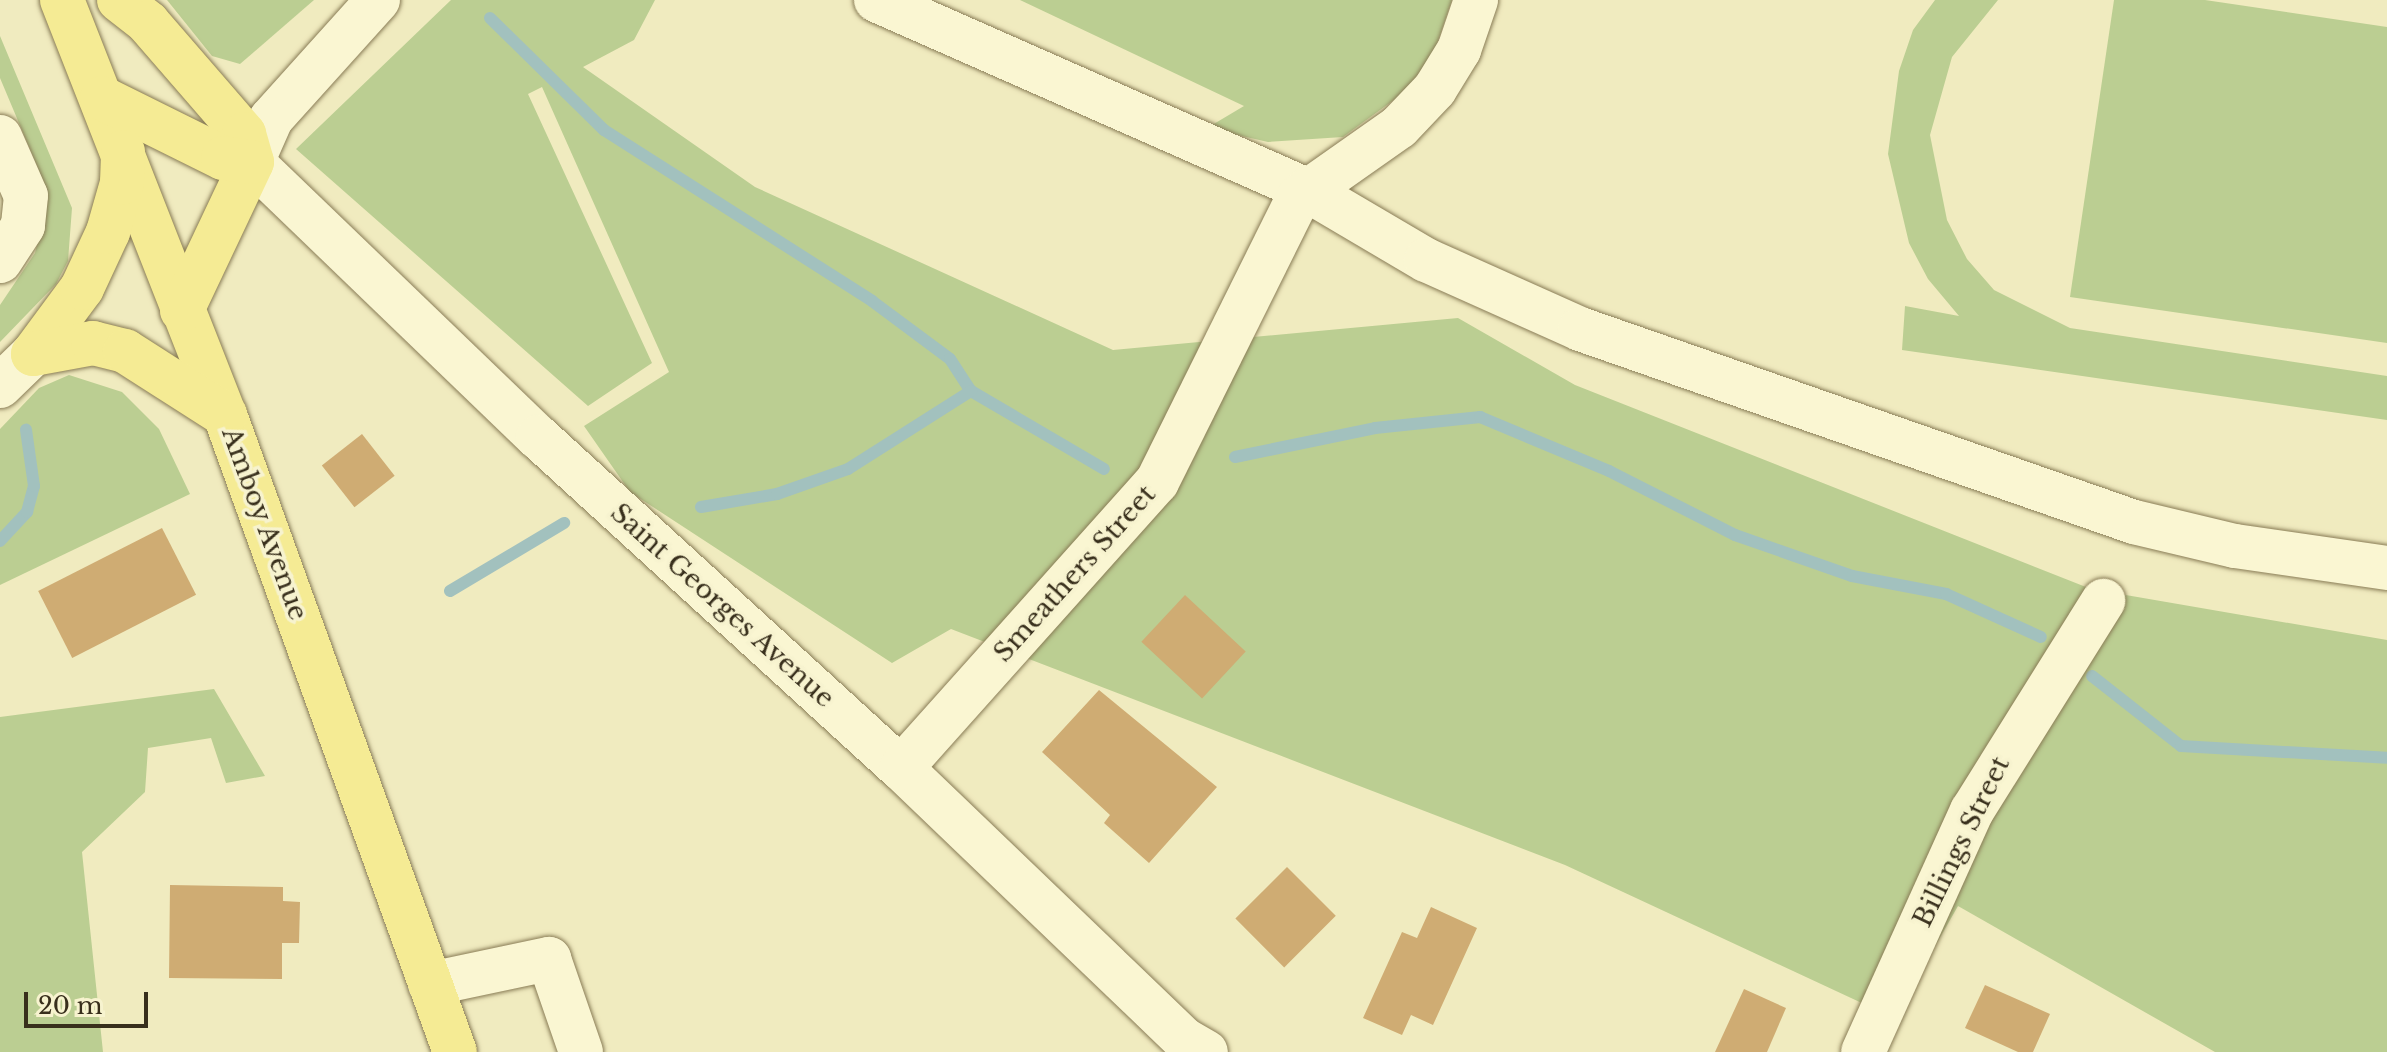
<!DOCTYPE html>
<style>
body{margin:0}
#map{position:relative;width:2387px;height:1052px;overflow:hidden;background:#f0ebbf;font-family:"Libre Baskerville",serif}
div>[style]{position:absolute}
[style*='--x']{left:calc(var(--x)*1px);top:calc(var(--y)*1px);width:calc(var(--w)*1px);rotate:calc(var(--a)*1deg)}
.green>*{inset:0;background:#bbce92}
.stream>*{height:12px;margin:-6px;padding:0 6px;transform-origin:6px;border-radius:6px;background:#a2c1be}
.building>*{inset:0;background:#cfac73;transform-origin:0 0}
.roads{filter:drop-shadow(0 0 2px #897c56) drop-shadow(0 0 2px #897c56)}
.minor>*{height:44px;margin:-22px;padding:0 22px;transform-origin:22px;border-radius:22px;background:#faf6d2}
.major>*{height:44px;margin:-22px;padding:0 22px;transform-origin:22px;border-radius:22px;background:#f5eb94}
span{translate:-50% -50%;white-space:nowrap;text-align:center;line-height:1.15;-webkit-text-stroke:7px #f7f3cf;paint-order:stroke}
.street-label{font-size:26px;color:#382f1c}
.scale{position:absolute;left:24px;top:992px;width:124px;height:36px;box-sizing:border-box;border:4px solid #382f1c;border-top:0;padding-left:10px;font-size:24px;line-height:28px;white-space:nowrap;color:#382f1c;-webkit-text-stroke:6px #f7f3cf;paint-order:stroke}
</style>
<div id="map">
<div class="green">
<div style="clip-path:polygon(167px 0,314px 0,240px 64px,212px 56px)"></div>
<div style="clip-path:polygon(451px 0,655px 0,634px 40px,583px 67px,755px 187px,1113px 350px,1458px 318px,1575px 385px,2091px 589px,2387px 640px,2387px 1052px,2215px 1052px,1958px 906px,1894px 1018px,1565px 865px,951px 629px,892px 663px,630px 492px,584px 426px,669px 372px,542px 87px,528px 94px,652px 363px,588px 406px,296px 149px)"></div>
<div style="clip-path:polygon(1020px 0,1452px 0,1435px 50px,1406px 91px,1343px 137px,1268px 142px,1207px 128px,1244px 106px)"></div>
<div style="clip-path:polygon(1935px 0,1998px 0,1952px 57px,1930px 135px,1947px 220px,1967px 259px,1994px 290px,2070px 328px,2387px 376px,2387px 420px,1902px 350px,1905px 306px,1959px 316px,1928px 279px,1909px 243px,1888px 154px,1899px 71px,1913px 30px)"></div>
<div style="clip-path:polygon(2114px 0,2205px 0,2387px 27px,2387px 343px,2070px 297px)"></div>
<div style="clip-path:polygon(0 36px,72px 208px,68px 261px,56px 284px,0 342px,0 305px,35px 253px,44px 215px,40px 173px,0 78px)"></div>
<div style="clip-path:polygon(69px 375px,122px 392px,159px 429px,190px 494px,0 585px,0 429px,39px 388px)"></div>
<div style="clip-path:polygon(214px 689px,265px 776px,226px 783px,211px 738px,148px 748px,145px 792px,82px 852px,103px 1052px,0 1052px,0 717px)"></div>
</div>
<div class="stream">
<div style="--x:490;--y:18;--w:160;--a:44.5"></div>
<div style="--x:604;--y:130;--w:318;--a:32.5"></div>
<div style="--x:872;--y:301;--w:97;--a:36.6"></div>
<div style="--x:950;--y:359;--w:38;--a:57"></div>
<div style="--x:971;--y:391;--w:154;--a:30.4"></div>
<div style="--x:1235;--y:457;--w:143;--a:-11.7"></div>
<div style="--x:1375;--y:428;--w:106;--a:-6"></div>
<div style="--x:1480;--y:417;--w:140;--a:22.7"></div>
<div style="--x:1609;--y:471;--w:141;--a:26.9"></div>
<div style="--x:1735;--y:535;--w:124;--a:19.3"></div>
<div style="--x:1852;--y:576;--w:96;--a:10.8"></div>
<div style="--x:1946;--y:594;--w:104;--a:24.4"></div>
<div style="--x:701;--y:507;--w:77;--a:-9.7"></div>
<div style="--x:777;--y:494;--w:75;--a:-19.4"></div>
<div style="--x:848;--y:469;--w:146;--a:-32.4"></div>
<div style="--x:0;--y:541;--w:40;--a:-47"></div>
<div style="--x:27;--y:512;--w:27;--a:-75"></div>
<div style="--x:34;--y:486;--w:57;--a:-98.1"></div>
<div style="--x:450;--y:591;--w:133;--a:-30.8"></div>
<div style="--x:2092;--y:676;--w:113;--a:38.2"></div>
<div style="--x:2181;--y:746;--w:206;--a:3.3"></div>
</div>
<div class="building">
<div style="left:362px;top:434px;width:53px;height:51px;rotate:52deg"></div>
<div style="left:162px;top:528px;width:75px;height:139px;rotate:63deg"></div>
<div style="left:1185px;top:595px;width:83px;height:64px;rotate:43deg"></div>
<div style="clip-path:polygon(1099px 690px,1217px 787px,1149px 863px,1104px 823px,1110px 815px,1042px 752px)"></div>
<div style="left:1287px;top:867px;width:69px;height:73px;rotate:45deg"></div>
<div style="clip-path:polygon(170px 885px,283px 887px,283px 901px,300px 902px,299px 943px,282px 943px,282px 979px,169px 978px)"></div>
<div style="clip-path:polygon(1431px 907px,1477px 928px,1433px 1025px,1411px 1015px,1402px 1035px,1363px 1018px,1402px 932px,1417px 938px)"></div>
<div style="clip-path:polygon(1985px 985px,2050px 1014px,2033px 1052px,2018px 1052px,1965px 1028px)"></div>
<div style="clip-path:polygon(1744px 989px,1786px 1008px,1767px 1052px,1715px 1052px)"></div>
</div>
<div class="roads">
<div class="minor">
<div style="--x:378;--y:0;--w:160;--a:132"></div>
<div style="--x:271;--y:119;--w:47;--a:113.8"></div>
<div style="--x:252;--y:162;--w:397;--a:43.9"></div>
<div style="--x:538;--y:437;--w:491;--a:42.4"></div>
<div style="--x:901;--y:768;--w:393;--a:43.8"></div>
<div style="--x:1185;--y:1040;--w:24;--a:30"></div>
<div style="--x:876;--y:0;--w:471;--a:23.8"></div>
<div style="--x:1307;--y:190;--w:138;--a:30.5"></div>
<div style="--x:1426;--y:260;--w:169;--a:24.1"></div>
<div style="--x:1580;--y:329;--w:587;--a:19.21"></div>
<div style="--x:2134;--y:522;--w:104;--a:13.4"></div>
<div style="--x:2235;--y:546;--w:154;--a:8.2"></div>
<div style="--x:0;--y:137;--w:64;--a:66.2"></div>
<div style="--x:26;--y:196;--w:30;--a:96"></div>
<div style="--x:23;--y:226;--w:42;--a:123.3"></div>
<div style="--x:0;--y:386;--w:46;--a:-44.1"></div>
<div style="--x:901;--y:768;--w:384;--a:-48.2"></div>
<div style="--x:1157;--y:482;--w:317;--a:-63.6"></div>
<div style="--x:1298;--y:198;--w:123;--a:-35.1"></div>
<div style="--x:1399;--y:127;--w:52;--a:-46.5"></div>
<div style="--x:1435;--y:89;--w:46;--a:-58.4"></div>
<div style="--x:1459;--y:50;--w:53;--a:-71.2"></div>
<div style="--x:430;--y:984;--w:122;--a:-11.9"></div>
<div style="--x:549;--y:959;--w:98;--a:71"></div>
<div style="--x:1863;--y:1052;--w:265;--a:-65.7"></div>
<div style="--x:1972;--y:811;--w:248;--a:-58"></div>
</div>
<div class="major">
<div style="--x:62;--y:0;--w:446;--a:68.6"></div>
<div style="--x:225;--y:415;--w:677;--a:70.15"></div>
<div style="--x:119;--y:0;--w:37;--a:38"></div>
<div style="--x:148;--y:23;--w:147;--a:49.1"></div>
<div style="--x:244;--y:134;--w:29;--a:74"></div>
<div style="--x:252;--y:162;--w:164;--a:115.3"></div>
<div style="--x:102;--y:98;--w:135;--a:26.4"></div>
<div style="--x:223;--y:158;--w:29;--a:8"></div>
<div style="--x:33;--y:354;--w:82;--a:-53.4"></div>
<div style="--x:82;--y:288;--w:62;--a:-65.1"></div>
<div style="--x:108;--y:232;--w:51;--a:-74.1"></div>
<div style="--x:122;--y:183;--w:31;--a:-88"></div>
<div style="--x:33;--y:354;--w:61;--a:-10.4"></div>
<div style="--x:93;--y:343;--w:33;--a:14"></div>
<div style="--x:125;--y:351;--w:119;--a:32.6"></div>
</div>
</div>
<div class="street-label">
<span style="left:264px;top:524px;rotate:70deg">Amboy Avenue</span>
<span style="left:1075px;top:574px;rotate:-48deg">Smeathers Street</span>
<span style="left:722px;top:606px;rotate:42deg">Saint Georges Avenue</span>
<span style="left:1962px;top:842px;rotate:-64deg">Billings Street</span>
</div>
<div class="scale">20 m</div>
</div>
